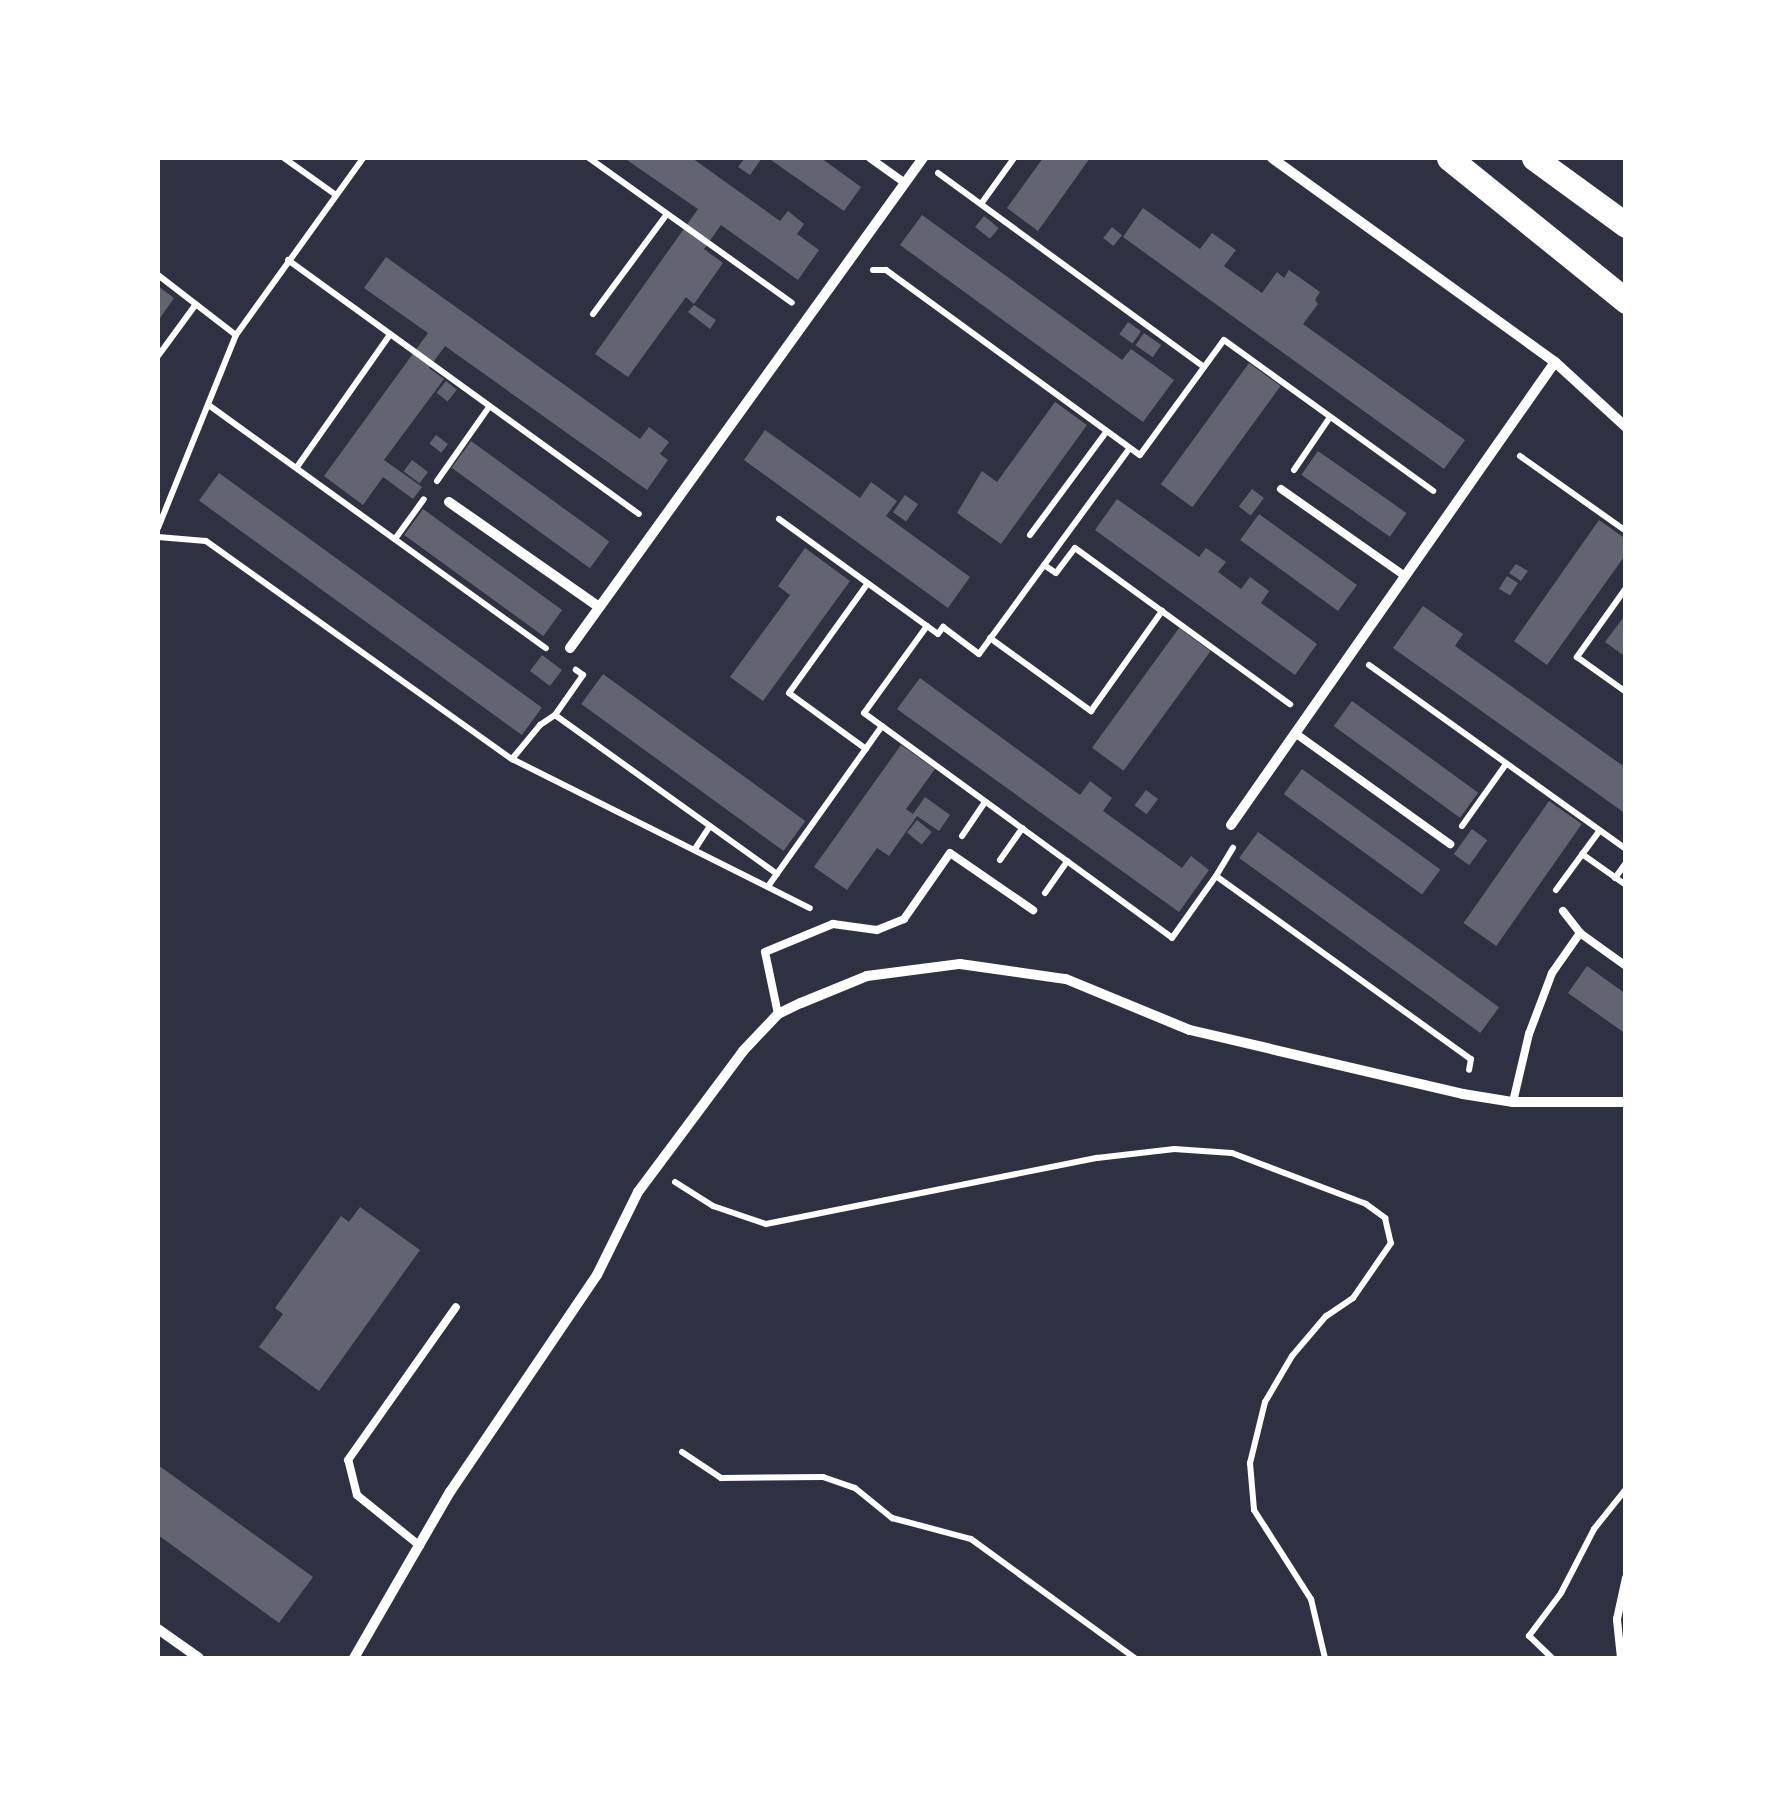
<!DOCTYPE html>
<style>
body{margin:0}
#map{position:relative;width:1783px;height:1816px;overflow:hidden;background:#2d3142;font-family:"Golos Text",sans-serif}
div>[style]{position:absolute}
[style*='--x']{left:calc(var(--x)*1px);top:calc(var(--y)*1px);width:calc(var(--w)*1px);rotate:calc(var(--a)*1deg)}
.building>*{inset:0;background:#626471;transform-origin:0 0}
.path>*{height:6px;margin:-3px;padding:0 3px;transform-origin:3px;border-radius:3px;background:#fff}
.service>*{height:8px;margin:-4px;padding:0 4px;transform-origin:4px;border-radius:4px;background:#fff}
.minor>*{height:10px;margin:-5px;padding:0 5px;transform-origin:5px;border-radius:5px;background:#fff}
.primary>*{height:25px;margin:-12.5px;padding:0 12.5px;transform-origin:12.5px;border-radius:12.5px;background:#fff}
span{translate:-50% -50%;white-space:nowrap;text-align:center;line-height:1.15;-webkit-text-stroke:9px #fff;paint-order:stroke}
.frame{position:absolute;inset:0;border:160px solid #fff;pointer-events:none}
</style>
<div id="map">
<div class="building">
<div style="clip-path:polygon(624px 158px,692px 158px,780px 221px,788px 211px,804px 224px,797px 234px,819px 250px,798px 280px,721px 225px,704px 249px,723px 263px,694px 304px,686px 297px,628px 377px,595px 354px,698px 209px)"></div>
<div style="clip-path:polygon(745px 158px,762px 158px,750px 175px,738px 167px)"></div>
<div style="clip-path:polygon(768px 158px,821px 158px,861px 187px,844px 211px)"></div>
<div style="clip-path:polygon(1043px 158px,1090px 158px,1038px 231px,1007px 208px)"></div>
<div style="clip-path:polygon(1143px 208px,1200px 249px,1212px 233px,1236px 250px,1224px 266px,1262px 293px,1277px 272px,1284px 278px,1289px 270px,1320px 292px,1315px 300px,1318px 304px,1303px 324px,1465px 440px,1444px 469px,1123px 237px)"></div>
<div style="clip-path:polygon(922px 215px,1122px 360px,1131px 349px,1174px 380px,1143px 422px,900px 245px)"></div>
<div style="left:984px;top:216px;width:19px;height:14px;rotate:39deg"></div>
<div style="left:1112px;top:227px;width:13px;height:14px;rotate:39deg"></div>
<div style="clip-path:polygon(386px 257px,640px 439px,649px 427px,669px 442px,660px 454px,668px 460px,647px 490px,445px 346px,429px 368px,444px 379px,384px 460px,422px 487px,413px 499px,383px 477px,363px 505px,324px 476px,428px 333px,364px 288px)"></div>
<div style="clip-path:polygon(158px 286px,174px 298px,158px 321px)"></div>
<div style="clip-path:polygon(694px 305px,716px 320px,710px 329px,688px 312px)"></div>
<div style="left:1128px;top:322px;width:16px;height:15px;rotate:35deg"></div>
<div style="left:1144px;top:333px;width:21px;height:15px;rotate:35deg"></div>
<div style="left:1249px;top:363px;width:39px;height:150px;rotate:36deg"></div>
<div style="left:446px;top:381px;width:14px;height:15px;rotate:39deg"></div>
<div style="clip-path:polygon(1055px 402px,1087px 425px,1001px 544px,957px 513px,982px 471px,997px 482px)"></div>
<div style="clip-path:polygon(765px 430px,860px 498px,871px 482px,897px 501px,886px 516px,970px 577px,948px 608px,744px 460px)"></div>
<div style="left:436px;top:435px;width:15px;height:11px;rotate:37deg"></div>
<div style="left:471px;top:441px;width:171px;height:33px;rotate:36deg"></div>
<div style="left:1318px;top:451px;width:108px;height:29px;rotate:35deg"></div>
<div style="left:412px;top:460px;width:20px;height:14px;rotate:37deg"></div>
<div style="left:219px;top:473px;width:399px;height:34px;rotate:36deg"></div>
<div style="left:1252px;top:489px;width:15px;height:22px;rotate:37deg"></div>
<div style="left:905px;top:495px;width:16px;height:21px;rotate:35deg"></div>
<div style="clip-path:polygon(1117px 499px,1199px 557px,1206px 548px,1226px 562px,1218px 572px,1241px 589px,1250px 577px,1269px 591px,1261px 603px,1317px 644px,1295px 675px,1095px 530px)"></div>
<div style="left:423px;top:509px;width:172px;height:32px;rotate:36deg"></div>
<div style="left:1259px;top:514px;width:121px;height:32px;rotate:36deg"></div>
<div style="clip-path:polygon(1599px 520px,1626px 539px,1626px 554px,1547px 665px,1514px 641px)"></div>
<div style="clip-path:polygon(805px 548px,850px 581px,763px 701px,730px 677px,790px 595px,778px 586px)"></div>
<div style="clip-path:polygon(1516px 564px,1528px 571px,1521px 581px,1509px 573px)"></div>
<div style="left:1507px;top:576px;width:13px;height:15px;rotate:32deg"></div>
<div style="clip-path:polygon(1423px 606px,1463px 634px,1455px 646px,1626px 768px,1626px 814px,1393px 648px)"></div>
<div style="clip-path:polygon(1626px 614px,1626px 657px,1605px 642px)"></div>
<div style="left:1179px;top:628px;width:39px;height:148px;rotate:36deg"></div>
<div style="left:542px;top:655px;width:25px;height:20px;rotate:37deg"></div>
<div style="left:603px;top:674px;width:250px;height:37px;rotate:36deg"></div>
<div style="clip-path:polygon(920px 678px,1080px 795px,1090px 781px,1112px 798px,1103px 811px,1182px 868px,1191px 856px,1209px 870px,1179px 912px,897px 709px)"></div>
<div style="left:1352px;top:701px;width:156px;height:31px;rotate:36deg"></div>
<div style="clip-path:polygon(901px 745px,935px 769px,906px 809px,913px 814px,925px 797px,950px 815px,939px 831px,917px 816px,889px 856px,877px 848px,847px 890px,814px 867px)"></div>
<div style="left:1302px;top:769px;width:171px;height:31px;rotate:36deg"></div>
<div style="left:1146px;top:790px;width:15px;height:19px;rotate:37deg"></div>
<div style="left:1549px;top:801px;width:40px;height:149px;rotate:35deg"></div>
<div style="left:917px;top:820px;width:19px;height:16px;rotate:39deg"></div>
<div style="left:1472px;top:829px;width:19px;height:31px;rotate:36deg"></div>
<div style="left:1258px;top:832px;width:298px;height:32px;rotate:36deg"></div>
<div style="clip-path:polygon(1587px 966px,1626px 994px,1626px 1034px,1568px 993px)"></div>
<div style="clip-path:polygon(360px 1207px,420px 1250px,319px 1391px,259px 1347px,283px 1314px,275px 1308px,341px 1216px,349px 1222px)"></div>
<div style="clip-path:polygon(158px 1465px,313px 1577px,279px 1623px,158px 1535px)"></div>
</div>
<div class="path">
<div style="--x:284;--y:158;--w:64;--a:35.4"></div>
<div style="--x:589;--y:158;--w:249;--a:35.5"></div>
<div style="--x:938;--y:173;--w:329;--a:36.1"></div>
<div style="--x:981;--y:204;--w:57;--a:-54.3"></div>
<div style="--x:288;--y:260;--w:433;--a:35.9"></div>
<div style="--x:873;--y:270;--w:13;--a:0"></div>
<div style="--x:886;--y:270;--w:314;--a:36.1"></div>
<div style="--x:1140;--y:455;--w:142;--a:-53.9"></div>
<div style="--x:1224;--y:340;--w:258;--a:35.8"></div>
<div style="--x:158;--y:275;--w:98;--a:37.6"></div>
<div style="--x:593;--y:314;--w:124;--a:-53.5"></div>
<div style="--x:158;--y:356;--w:64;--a:-53.8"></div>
<div style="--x:210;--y:406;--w:414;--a:35.8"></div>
<div style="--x:1520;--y:456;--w:130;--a:35.3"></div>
<div style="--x:297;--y:467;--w:160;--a:-54.9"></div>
<div style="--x:1294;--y:470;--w:64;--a:-55.8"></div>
<div style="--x:437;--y:481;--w:90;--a:-54.9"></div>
<div style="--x:779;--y:519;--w:196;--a:35.9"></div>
<div style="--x:938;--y:634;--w:9;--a:-54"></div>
<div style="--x:943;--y:627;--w:45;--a:36.9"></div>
<div style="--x:979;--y:654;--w:255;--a:-53.8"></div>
<div style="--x:158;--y:528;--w:208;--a:-68"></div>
<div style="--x:236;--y:335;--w:218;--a:-54.3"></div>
<div style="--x:1030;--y:535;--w:129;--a:-53.5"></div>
<div style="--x:158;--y:537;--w:48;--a:4.8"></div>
<div style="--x:206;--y:541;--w:376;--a:35.5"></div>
<div style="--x:512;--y:759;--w:333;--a:26.6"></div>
<div style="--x:395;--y:539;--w:49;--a:-54.1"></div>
<div style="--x:1044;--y:565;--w:14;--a:34"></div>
<div style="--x:1056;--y:573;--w:31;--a:-53"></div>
<div style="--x:1075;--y:548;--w:266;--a:36"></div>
<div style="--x:1626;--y:588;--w:85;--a:125.4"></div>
<div style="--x:1577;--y:657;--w:60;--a:35.5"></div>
<div style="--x:927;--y:626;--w:107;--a:125.9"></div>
<div style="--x:864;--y:713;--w:381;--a:36.1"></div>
<div style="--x:1172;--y:938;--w:76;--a:-54.6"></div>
<div style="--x:1216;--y:876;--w:314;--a:35.7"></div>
<div style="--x:1471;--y:1059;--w:11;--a:100"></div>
<div style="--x:990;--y:638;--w:125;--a:35.9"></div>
<div style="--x:1091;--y:711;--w:123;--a:-54.6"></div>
<div style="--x:1369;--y:665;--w:316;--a:35.6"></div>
<div style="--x:555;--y:715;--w:273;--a:35.6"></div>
<div style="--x:866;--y:749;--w:95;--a:-144"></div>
<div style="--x:789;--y:693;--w:135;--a:-54.3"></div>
<div style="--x:512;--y:759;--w:44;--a:-50.5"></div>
<div style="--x:540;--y:725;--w:18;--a:-34"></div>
<div style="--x:555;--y:715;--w:49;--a:-55"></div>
<div style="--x:583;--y:675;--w:9;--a:-144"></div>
<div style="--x:1462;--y:826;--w:76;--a:-54.6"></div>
<div style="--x:962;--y:836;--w:41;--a:-55.9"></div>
<div style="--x:695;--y:849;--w:27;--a:-57"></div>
<div style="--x:1582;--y:854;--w:54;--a:35.2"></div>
<div style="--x:1000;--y:860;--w:39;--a:-55"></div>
<div style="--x:1216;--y:876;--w:33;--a:-59"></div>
<div style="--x:1615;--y:878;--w:19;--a:-54"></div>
<div style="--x:769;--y:885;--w:195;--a:-54.6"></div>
<div style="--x:1556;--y:890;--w:74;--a:-53.7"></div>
<div style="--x:1045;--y:893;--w:39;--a:-55"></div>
<div style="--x:675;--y:1182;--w:45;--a:32.3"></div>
<div style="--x:713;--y:1206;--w:56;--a:18.8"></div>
<div style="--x:766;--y:1224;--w:338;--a:-11.3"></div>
<div style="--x:1097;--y:1158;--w:78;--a:-6.7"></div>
<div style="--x:1174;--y:1149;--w:58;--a:3.9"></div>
<div style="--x:1232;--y:1153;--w:143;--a:20.8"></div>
<div style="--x:1366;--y:1204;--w:24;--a:36"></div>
<div style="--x:1385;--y:1218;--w:26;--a:77"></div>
<div style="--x:1391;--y:1243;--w:67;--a:124.6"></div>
<div style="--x:1353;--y:1298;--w:32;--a:146"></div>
<div style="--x:1326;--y:1316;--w:52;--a:130.4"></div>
<div style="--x:1292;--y:1356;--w:53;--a:120.4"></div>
<div style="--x:1265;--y:1402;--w:63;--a:103.8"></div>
<div style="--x:1250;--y:1463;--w:47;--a:85.1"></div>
<div style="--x:1254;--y:1510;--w:106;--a:57.4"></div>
<div style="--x:1311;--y:1599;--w:61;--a:76.7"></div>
<div style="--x:682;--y:1452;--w:47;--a:33.7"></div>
<div style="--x:721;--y:1478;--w:102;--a:-0.6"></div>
<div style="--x:823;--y:1477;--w:34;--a:19"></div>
<div style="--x:855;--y:1488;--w:48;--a:39"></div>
<div style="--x:892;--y:1518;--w:82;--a:14.9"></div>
<div style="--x:971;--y:1539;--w:203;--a:36"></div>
<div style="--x:1552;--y:1658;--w:32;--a:-136"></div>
<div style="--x:1529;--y:1636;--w:54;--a:-53.3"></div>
<div style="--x:1561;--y:1593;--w:72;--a:-62.7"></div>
<div style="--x:1594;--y:1529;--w:51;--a:-51.3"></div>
</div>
<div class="service">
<div style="--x:870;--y:158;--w:43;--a:35.5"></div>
<div style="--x:1281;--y:489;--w:151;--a:35.1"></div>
<div style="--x:1295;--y:733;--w:191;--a:35.6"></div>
<div style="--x:1563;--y:911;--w:28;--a:52"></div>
<div style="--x:1580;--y:933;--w:57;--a:35.7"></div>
<div style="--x:778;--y:1014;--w:63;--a:-101.8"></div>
<div style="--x:765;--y:952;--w:74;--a:-22.4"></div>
<div style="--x:833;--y:924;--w:44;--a:7.8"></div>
<div style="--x:877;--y:930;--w:29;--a:-22"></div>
<div style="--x:904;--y:919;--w:80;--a:-55.1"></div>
<div style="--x:950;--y:853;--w:101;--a:34.5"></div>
<div style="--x:1513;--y:1102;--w:70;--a:-76.8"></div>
<div style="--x:1529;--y:1034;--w:65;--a:-69.3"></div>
<div style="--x:1552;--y:973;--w:49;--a:-55"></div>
<div style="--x:420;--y:1546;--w:81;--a:-141"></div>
<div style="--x:357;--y:1495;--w:36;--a:-104"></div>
<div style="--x:348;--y:1460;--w:187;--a:-54.8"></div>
<div style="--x:1621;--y:1658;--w:39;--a:-96"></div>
<div style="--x:1617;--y:1619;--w:42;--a:-77.6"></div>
</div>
<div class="minor">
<div style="--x:1272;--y:158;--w:349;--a:35.8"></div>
<div style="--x:1555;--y:362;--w:96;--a:42.5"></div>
<div style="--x:449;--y:502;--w:183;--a:35"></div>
<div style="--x:570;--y:648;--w:604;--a:-54.23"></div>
<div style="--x:1231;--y:825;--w:565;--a:-55.02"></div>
<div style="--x:158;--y:1629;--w:50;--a:35.3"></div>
<div style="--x:354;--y:1658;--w:192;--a:-60"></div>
<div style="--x:450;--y:1492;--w:262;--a:-55.9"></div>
<div style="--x:597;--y:1275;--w:93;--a:-63.7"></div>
<div style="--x:638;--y:1192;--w:176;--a:-53.3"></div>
<div style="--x:743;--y:1051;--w:51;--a:-46.6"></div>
<div style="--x:778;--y:1014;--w:25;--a:-26"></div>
<div style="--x:801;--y:1003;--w:71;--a:-22.2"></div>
<div style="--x:867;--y:976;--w:94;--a:-7.4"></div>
<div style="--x:960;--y:964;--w:107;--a:8.1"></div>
<div style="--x:1066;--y:979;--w:134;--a:22.4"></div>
<div style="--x:1190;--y:1030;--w:280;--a:13.2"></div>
<div style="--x:1463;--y:1094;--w:51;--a:9.1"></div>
<div style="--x:1513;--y:1102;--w:113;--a:0"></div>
</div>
<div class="primary">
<div style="--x:1449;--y:158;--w:228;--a:38.9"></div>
<div style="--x:1534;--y:158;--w:114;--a:36.1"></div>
</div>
<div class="frame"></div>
</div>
